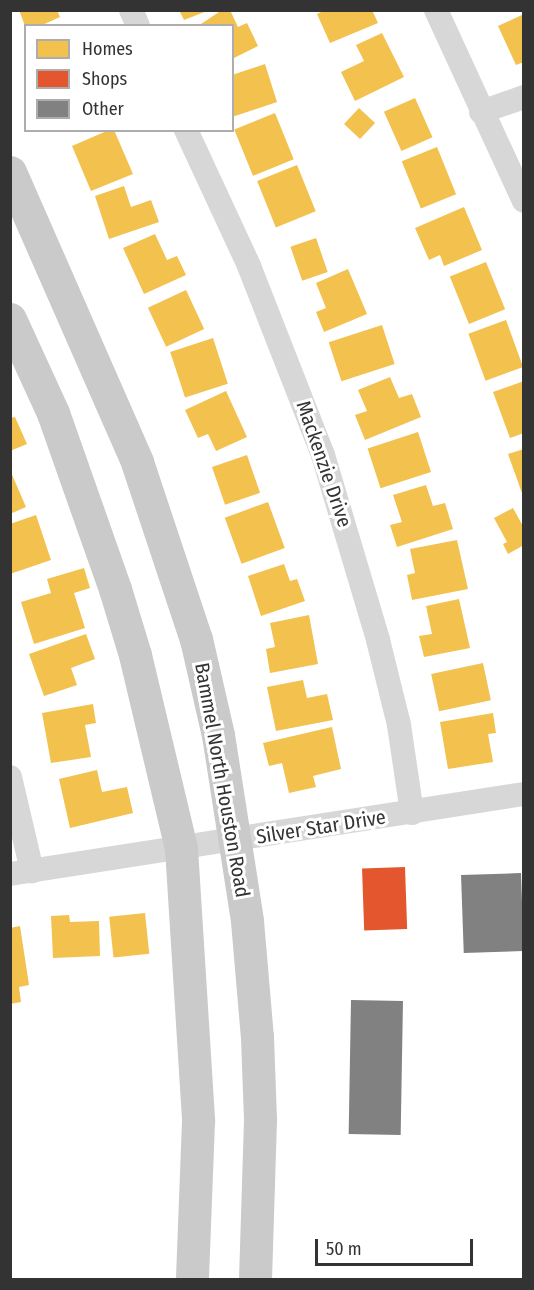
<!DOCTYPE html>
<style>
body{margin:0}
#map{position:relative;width:534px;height:1290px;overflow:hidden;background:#fff;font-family:"Fira Sans Condensed",sans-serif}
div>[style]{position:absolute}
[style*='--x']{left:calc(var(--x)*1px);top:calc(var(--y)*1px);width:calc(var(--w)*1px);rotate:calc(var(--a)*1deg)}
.homes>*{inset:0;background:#f2c14e;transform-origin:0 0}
.shops>*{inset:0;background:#e4572e;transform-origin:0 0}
.building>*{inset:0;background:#818181;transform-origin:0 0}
.minor>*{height:24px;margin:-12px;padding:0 12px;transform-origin:12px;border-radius:12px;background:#d7d7d7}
.primary>*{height:33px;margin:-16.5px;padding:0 16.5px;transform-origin:16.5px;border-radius:16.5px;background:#cacaca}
span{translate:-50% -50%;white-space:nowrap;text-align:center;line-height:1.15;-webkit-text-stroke:6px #fff;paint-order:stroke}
.street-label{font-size:20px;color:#333}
.frame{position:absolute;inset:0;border:12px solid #333;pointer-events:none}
.legend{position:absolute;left:24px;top:24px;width:210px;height:108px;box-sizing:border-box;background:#fff;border:2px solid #adadad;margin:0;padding:8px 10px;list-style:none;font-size:18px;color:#333}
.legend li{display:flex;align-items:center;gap:12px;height:30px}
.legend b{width:30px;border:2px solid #adadad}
.scale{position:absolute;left:315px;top:1239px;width:158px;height:27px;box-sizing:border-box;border:3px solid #333;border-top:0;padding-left:8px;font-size:18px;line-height:21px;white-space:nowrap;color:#333;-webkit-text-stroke:4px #fff;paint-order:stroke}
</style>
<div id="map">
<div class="homes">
<div style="clip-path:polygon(19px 10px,57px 10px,60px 17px,40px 26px,25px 26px)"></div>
<div style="clip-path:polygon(179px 10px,207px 10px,207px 11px,184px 20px)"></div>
<div style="clip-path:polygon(222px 10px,230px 10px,238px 27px,247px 23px,258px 46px,232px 59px,232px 26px,198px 26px)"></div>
<div style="clip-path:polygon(325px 10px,372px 10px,378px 23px,330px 43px,317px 14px)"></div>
<div style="clip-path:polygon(524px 14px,524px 62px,516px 65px,498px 26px)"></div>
<div style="clip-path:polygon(382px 33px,404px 77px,355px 101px,341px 72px,364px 61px,356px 45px)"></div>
<div style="clip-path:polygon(265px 64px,277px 102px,232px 117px,232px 75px)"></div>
<div style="left:415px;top:98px;width:43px;height:34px;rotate:66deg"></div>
<div style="left:359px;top:108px;width:22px;height:22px;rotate:43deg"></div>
<div style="left:275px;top:113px;width:50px;height:44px;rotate:68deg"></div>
<div style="clip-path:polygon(109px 130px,114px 130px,133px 174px,91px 191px,72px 146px)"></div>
<div style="left:437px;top:147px;width:51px;height:38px;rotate:68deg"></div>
<div style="left:297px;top:165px;width:50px;height:43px;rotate:68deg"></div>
<div style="clip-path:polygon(124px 186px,131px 207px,151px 200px,159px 222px,109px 239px,95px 196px)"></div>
<div style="clip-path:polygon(464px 207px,482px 250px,444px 266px,440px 255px,429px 260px,415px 228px)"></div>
<div style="clip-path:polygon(155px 234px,167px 260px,177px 256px,186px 275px,144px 294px,123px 248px)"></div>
<div style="left:316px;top:238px;width:36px;height:27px;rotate:71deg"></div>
<div style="left:486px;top:262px;width:51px;height:39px;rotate:68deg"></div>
<div style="clip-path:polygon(348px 269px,367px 314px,324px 332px,316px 312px,326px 308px,316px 283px)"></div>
<div style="left:186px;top:290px;width:43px;height:42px;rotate:65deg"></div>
<div style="left:506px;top:320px;width:50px;height:40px;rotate:70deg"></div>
<div style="left:382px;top:325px;width:41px;height:56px;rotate:72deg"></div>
<div style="left:213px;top:338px;width:48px;height:45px;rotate:72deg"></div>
<div style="clip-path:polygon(390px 377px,399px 398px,412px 394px,421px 417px,365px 440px,355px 415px,367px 411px,358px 390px)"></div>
<div style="clip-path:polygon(524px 381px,524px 433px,510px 438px,493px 392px)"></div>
<div style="clip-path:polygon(226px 391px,247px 437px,216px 451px,208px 434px,198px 438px,185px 410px)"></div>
<div style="clip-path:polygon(15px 417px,27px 444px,10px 451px,10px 418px)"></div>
<div style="left:418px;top:432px;width:42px;height:53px;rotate:72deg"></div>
<div style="clip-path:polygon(524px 449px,524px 496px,523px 496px,508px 454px)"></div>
<div style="left:247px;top:455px;width:40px;height:37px;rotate:71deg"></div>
<div style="clip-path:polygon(10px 470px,26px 507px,10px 514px)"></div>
<div style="clip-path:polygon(426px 485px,433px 506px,445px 503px,453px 529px,397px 547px,390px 525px,402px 522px,393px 495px)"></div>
<div style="left:268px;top:502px;width:49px;height:46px;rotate:70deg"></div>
<div style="clip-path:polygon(513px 508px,524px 528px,524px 545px,508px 554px,503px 544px,507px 542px,494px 518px)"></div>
<div style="clip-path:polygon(36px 515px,51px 560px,10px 574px,10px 524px)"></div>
<div style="clip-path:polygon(457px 540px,468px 589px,412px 600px,407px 575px,415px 573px,410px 549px)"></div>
<div style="clip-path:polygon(284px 564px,290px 581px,297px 579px,305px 601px,261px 616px,248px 576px)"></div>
<div style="clip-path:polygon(84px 568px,90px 588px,74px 593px,85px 628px,34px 644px,21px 602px,51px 593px,47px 579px)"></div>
<div style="clip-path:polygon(459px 599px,470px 648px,424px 657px,419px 636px,432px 634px,426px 606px)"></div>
<div style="clip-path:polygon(309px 615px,318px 664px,270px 673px,266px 649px,275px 647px,270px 623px)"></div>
<div style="clip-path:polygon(86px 634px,95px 659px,71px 668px,77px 685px,44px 696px,29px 654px)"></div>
<div style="left:483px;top:663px;width:38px;height:53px;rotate:78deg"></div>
<div style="clip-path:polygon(303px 680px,307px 698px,327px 694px,333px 720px,276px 731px,267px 687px)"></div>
<div style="clip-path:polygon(93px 704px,96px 723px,85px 725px,91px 757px,51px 763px,42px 713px)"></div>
<div style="clip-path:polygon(493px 713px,496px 733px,488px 734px,493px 762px,448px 769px,440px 722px)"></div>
<div style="clip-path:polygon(332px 727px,341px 769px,313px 776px,316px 787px,289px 793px,282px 763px,269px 766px,263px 743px)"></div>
<div style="clip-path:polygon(97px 770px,102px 792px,127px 787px,133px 813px,70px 828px,59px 779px)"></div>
<div style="left:145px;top:913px;width:41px;height:36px;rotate:84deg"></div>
<div style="clip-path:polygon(69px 915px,70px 922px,99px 921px,100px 956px,53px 958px,51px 916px)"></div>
<div style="clip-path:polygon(20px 926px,29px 985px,19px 987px,21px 1002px,10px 1004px,10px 928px)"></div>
</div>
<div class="shops">
<div style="left:405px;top:867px;width:62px;height:43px;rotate:88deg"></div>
</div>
<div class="building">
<div style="left:521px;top:873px;width:78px;height:60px;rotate:88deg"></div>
<div style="left:351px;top:1000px;width:52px;height:134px;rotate:1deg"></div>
</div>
<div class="minor">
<div style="--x:131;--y:10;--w:17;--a:66"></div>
<div style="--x:436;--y:10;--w:210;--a:65.3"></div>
<div style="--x:481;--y:112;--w:46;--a:-19.2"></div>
<div style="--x:186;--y:130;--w:150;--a:65.1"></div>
<div style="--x:249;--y:266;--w:203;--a:68.6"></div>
<div style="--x:323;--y:455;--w:193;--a:73.4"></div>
<div style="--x:378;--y:640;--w:88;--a:76.1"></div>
<div style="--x:399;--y:725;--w:89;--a:81.6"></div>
<div style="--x:10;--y:777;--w:97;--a:76.8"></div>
<div style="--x:10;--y:874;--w:520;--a:-8.85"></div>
</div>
<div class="primary">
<div style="--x:10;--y:172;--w:317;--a:66.3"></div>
<div style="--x:137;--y:462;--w:187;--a:71.6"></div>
<div style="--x:196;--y:639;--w:98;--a:77.1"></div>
<div style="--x:218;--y:735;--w:188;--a:81.1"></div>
<div style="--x:247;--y:921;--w:116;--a:85.1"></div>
<div style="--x:257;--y:1037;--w:83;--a:87.9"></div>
<div style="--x:260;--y:1120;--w:160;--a:91.8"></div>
<div style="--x:10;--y:319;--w:103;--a:65.4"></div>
<div style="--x:53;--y:413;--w:187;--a:70.6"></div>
<div style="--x:115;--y:589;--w:69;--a:73.1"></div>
<div style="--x:135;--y:655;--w:198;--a:76.6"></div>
<div style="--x:181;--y:848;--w:274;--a:86.4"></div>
<div style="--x:198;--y:1121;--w:159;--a:92.2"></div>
</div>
<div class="street-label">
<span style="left:324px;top:464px;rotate:71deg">Mackenzie Drive</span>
<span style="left:222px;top:780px;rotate:80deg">Bammel North Houston Road</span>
<span style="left:321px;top:827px;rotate:-9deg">Silver Star Drive</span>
</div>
<div class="frame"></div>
<ul class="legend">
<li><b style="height:16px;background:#f2c14e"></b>Homes</li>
<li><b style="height:16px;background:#e4572e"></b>Shops</li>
<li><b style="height:16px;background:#818181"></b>Other</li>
</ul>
<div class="scale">50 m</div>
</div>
